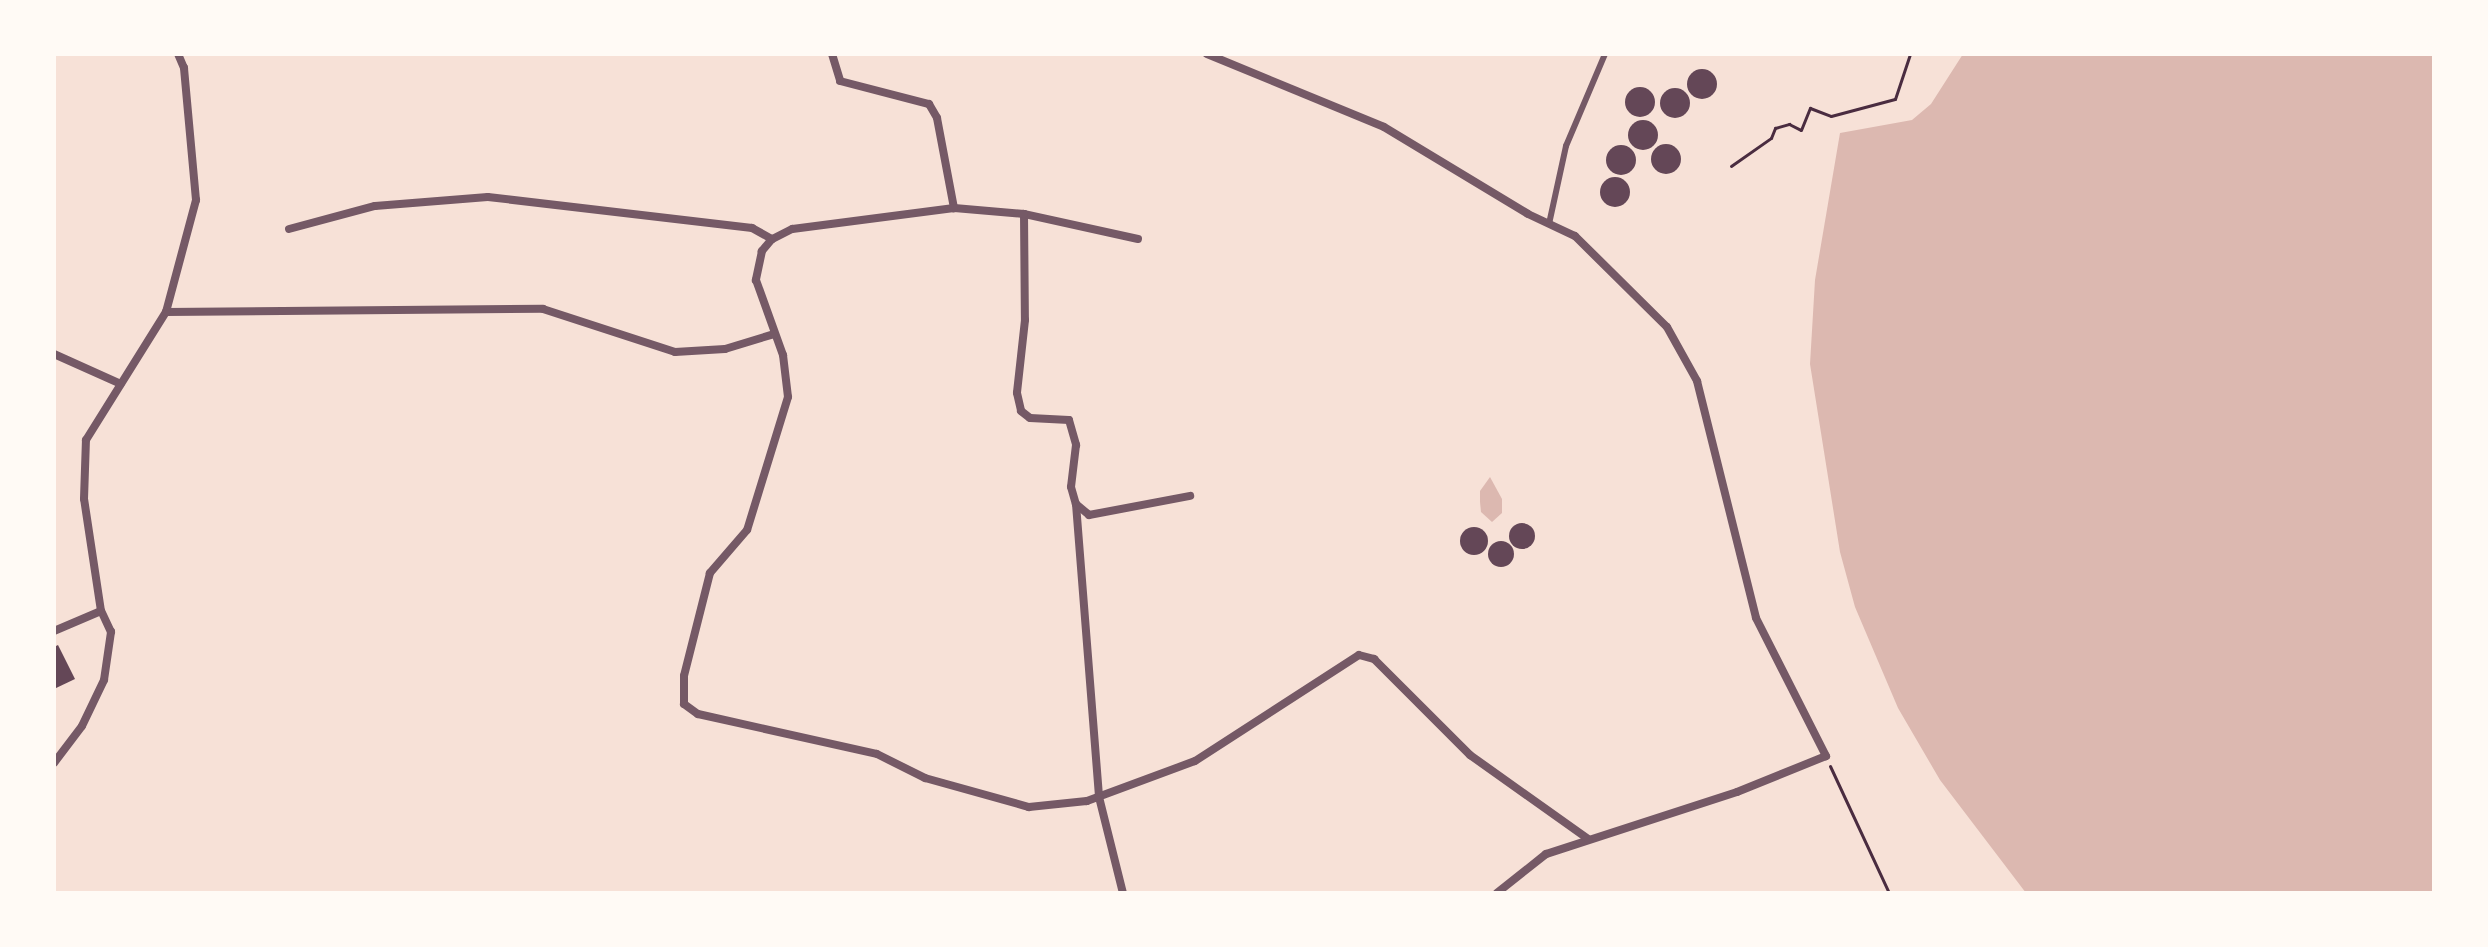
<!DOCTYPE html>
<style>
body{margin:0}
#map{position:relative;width:2488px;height:947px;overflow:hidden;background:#f7e1d7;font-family:"Alegreya Sans",sans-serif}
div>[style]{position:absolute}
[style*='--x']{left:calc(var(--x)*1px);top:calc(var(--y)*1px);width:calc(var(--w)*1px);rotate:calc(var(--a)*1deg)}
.water>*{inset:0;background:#dcb8b0}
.building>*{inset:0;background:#644757}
.round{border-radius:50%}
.path>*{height:3px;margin:-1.5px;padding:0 1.5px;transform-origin:1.5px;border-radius:1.5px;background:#4a2c40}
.service>*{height:6px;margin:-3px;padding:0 3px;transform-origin:3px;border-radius:3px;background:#755966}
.minor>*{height:8px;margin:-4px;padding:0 4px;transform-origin:4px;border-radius:4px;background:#755966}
span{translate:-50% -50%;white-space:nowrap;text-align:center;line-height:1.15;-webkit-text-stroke:7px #fffaf5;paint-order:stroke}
.frame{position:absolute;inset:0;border:56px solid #fffaf5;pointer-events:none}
</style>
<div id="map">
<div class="water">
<div style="clip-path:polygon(1963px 54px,2434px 54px,2434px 893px,2026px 893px,1940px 780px,1898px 708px,1855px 607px,1840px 552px,1810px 364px,1815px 280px,1840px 133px,1912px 120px,1931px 104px)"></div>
<div style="clip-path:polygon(1490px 477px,1502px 499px,1502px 513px,1492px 522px,1481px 512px,1480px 502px,1480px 491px)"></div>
</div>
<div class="building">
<div class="round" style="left:1687px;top:69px;width:30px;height:30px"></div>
<div class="round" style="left:1625px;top:87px;width:30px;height:30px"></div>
<div class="round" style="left:1660px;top:88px;width:30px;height:30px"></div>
<div class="round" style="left:1628px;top:120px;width:30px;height:30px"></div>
<div class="round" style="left:1651px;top:144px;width:30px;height:30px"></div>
<div class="round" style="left:1606px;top:145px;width:30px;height:30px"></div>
<div class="round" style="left:1600px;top:177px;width:30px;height:30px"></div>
<div class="round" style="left:1509px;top:523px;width:26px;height:26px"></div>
<div class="round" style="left:1460px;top:527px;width:28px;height:28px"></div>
<div class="round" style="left:1488px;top:541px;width:26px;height:26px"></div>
<div style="clip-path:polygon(58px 645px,75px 679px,54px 689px,54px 647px)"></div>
</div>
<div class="path">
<div style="--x:1731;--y:166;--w:49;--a:-35"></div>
<div style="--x:1771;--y:138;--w:11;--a:-68"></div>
<div style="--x:1775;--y:128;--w:15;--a:-16"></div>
<div style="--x:1789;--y:124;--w:13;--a:27"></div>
<div style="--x:1801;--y:130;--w:24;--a:-68"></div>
<div style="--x:1810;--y:108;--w:22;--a:21"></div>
<div style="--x:1831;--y:116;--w:66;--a:-14.9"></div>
<div style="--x:1895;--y:99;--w:47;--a:-71.6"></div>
<div style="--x:1830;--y:766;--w:140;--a:65.1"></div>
</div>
<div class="service">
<div style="--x:1549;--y:224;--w:80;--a:-77.7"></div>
<div style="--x:1566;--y:146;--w:100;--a:-67"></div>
</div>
<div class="minor">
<div style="--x:832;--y:54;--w:28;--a:73"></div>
<div style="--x:840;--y:81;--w:92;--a:14.5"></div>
<div style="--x:929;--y:104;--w:16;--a:60"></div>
<div style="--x:937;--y:118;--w:92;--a:79.3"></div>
<div style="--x:1207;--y:54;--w:191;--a:22.4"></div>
<div style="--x:1384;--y:127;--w:168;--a:31.1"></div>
<div style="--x:1528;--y:214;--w:52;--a:25.1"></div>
<div style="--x:1575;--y:236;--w:129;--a:44.7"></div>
<div style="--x:1667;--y:327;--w:62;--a:60.9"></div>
<div style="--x:1697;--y:381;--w:244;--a:76"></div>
<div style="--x:1756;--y:618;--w:155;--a:63.1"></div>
<div style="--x:1826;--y:756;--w:96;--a:158"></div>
<div style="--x:1737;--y:792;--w:201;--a:162"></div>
<div style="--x:1546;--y:854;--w:63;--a:141.5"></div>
<div style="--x:1024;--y:214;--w:106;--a:89.5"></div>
<div style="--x:1025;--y:320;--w:73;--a:96.3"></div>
<div style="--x:1017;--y:393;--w:18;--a:77"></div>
<div style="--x:1021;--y:411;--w:11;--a:38"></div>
<div style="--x:1030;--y:418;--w:39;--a:3"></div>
<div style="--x:1069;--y:420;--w:26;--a:74"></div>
<div style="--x:1076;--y:445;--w:42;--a:96.8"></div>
<div style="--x:1071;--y:487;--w:18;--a:74"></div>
<div style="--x:1076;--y:504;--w:17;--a:40"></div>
<div style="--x:1089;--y:515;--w:103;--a:-10.7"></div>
<div style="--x:289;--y:229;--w:89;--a:-15"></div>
<div style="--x:375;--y:206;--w:113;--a:-4.6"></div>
<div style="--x:488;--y:197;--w:266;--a:6.7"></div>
<div style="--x:752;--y:228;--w:23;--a:29"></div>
<div style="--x:1138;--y:239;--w:117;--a:-167.6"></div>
<div style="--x:1024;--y:214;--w:70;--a:-175.1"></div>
<div style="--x:954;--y:208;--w:163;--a:172.6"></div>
<div style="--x:792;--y:229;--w:22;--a:153"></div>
<div style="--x:772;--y:239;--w:16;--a:130"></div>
<div style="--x:762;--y:251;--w:30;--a:102"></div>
<div style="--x:756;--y:280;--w:80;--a:70.2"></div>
<div style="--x:783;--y:355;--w:42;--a:83.2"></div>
<div style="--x:788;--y:397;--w:139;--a:107.1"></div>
<div style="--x:747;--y:530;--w:57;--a:130.7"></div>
<div style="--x:710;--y:573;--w:106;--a:104.2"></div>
<div style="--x:684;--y:676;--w:28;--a:90"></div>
<div style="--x:684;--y:704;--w:17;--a:36"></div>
<div style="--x:698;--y:714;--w:183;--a:12.6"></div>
<div style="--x:877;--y:754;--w:54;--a:26.6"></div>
<div style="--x:925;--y:778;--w:108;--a:15.6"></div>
<div style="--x:1029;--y:807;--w:58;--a:-5.9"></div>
<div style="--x:1087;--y:801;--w:115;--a:-20.3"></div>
<div style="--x:1195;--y:761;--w:195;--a:-32.9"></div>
<div style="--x:1359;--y:655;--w:16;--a:15"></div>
<div style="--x:1374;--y:659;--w:136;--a:45"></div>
<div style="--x:1470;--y:755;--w:145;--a:35.4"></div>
<div style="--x:166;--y:312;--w:377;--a:-0.5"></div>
<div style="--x:543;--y:309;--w:139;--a:18"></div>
<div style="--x:675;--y:352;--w:50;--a:-3.4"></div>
<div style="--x:725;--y:349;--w:51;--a:-17"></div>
<div style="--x:54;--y:354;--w:73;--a:24.1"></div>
<div style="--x:1076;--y:504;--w:294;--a:85.5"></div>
<div style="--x:1099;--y:797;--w:99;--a:76"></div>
<div style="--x:54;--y:631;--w:51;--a:-23.1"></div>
<div style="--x:54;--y:763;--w:46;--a:-52.9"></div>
<div style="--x:82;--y:726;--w:51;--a:-64.4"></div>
<div style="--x:104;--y:680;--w:49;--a:-81.7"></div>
<div style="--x:111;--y:632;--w:23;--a:-115"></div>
<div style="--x:101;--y:611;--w:113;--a:-98.6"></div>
<div style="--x:84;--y:499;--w:59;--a:-88.1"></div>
<div style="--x:86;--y:440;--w:151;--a:-58"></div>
<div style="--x:166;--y:312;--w:116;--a:-75"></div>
<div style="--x:196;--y:200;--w:133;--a:-95.2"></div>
<div style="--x:184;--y:68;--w:15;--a:-113"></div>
</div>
<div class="frame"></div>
</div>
